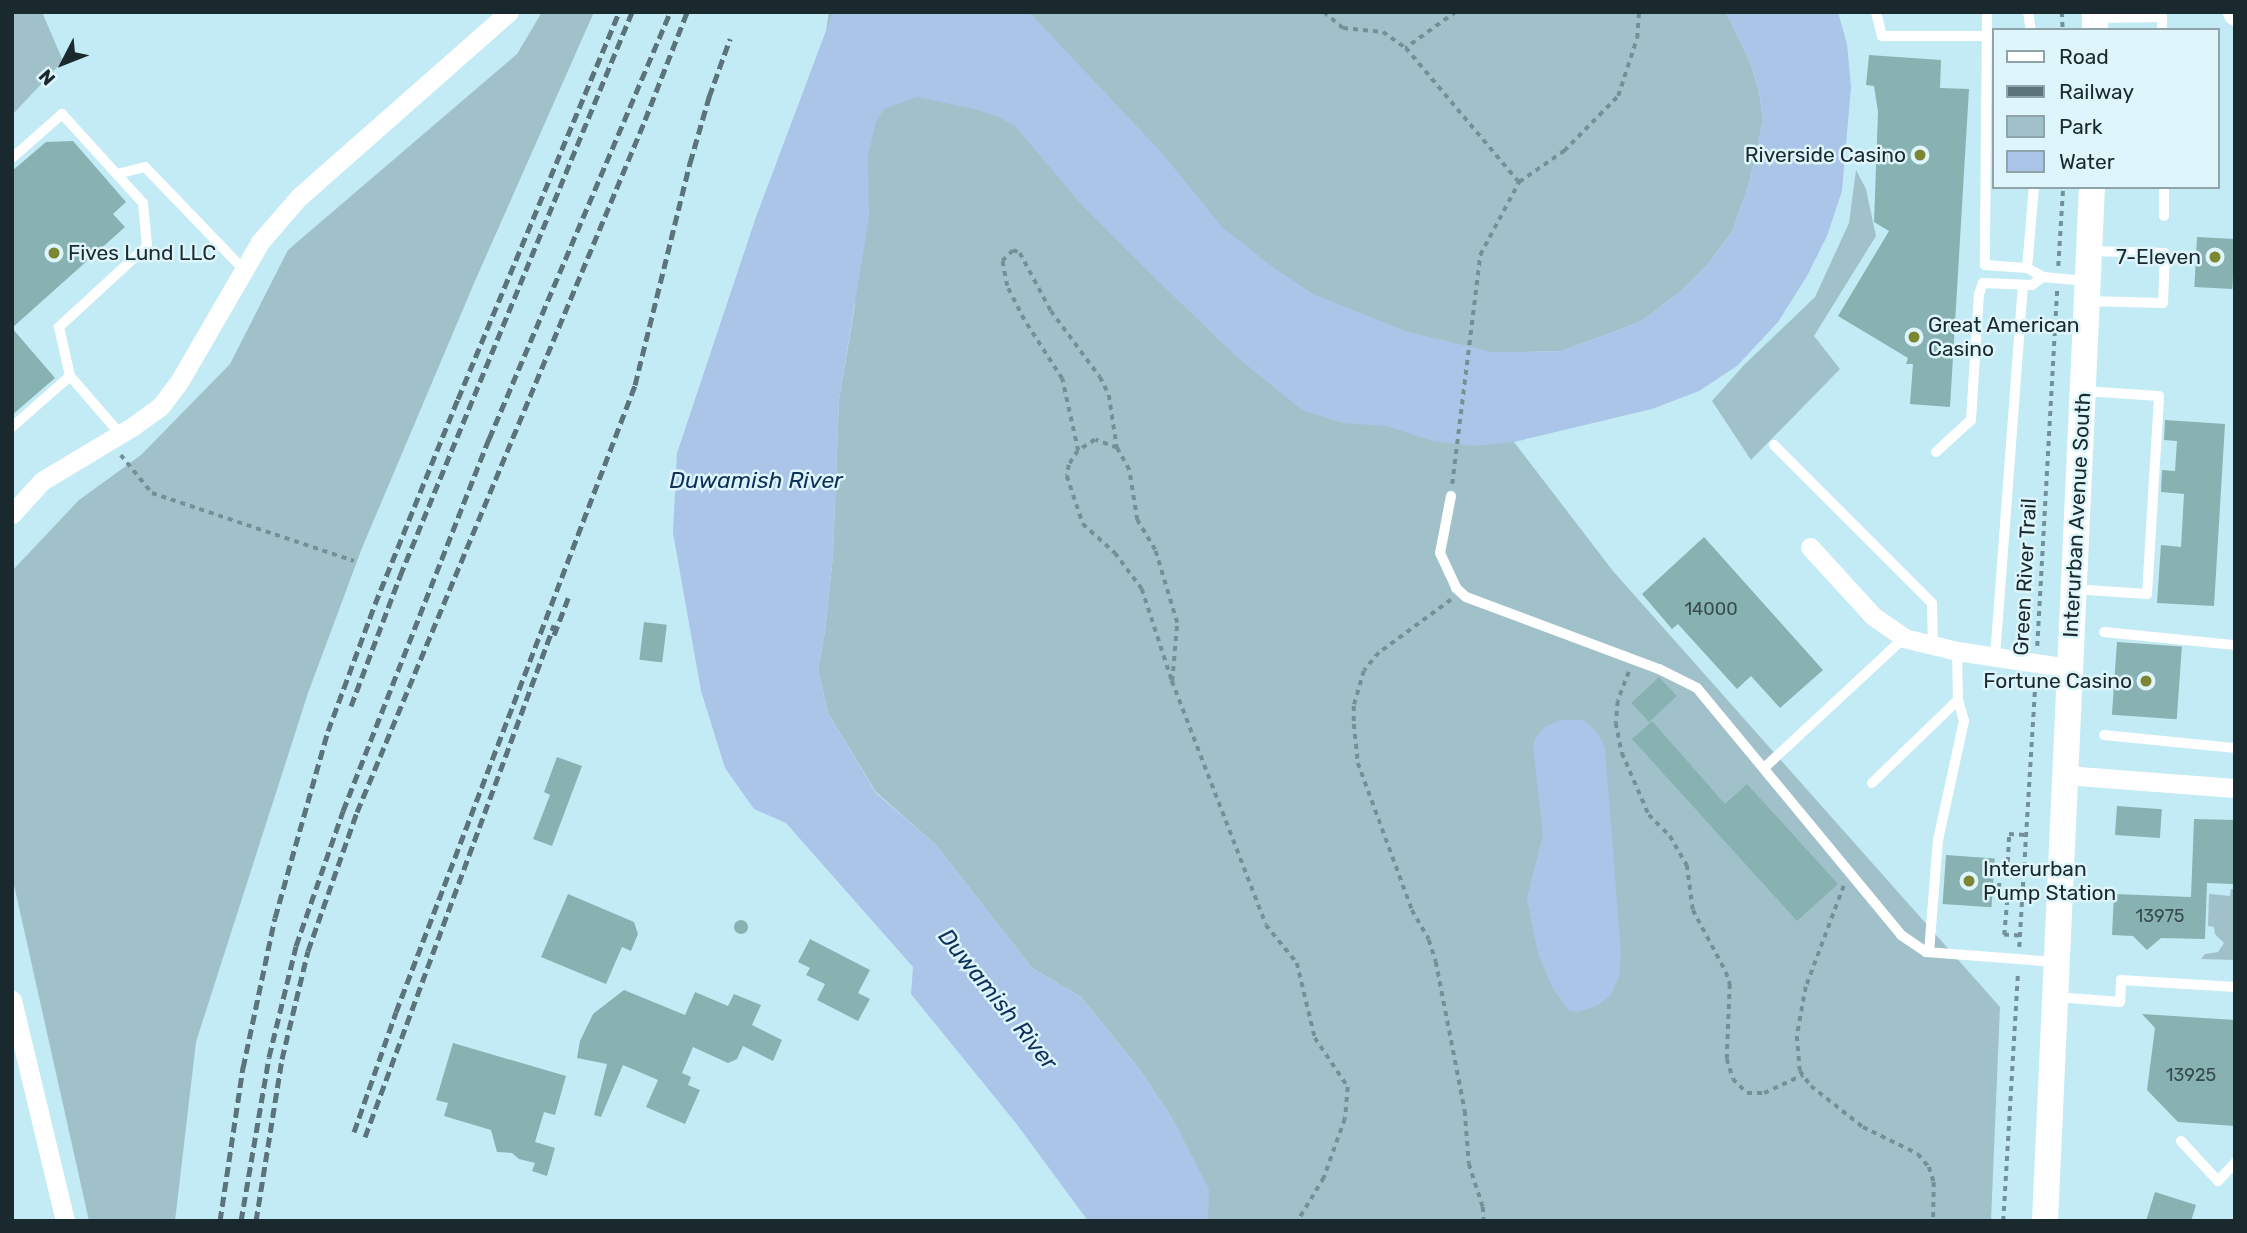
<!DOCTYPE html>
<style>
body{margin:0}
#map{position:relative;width:2247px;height:1233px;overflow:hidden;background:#c3ebf5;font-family:Rubik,sans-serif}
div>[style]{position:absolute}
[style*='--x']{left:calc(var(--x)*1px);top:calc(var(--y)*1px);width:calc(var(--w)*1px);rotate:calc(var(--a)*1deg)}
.green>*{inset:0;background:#a1c1ca}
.water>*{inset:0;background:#abc5e8}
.building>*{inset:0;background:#88b1b1;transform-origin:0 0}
.round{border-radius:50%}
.path>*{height:3.5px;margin-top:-1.75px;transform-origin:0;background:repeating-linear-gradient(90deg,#749097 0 5px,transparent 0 10px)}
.service>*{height:10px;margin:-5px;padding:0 5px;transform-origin:5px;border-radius:5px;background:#fff}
.minor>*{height:19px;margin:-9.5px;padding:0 9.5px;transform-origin:9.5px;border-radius:9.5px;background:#fff}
.tertiary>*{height:23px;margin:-11.5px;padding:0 11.5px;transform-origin:11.5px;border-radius:11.5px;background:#fff}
.secondary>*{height:26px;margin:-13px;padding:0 13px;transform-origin:13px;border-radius:13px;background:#fff}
.rail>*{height:5px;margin-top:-2.5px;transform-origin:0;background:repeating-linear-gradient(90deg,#5b737a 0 10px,transparent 0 15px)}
.dots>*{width:19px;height:19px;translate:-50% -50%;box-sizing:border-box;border:4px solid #ddf5fb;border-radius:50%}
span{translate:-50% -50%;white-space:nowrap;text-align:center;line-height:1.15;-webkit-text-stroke:5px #ddf5fb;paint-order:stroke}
.number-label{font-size:18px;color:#364b4e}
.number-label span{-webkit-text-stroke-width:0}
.poi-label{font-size:21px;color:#1a292d}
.right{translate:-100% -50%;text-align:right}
.left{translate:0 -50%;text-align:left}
.street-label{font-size:21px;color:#1a292d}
.water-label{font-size:23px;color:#0d315c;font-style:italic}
.frame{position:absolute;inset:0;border:14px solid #1a292d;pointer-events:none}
.legend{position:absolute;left:1992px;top:28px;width:228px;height:161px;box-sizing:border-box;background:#ddf5fb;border:2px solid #8fa3a9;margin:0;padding:9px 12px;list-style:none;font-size:21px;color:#1a292d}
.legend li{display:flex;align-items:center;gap:14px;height:35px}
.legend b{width:35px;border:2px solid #8fa3a9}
.north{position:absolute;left:28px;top:28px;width:70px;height:70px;-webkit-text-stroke:5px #ddf5fb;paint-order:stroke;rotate:228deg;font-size:19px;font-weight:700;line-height:28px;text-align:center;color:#1a292d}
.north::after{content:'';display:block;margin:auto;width:24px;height:32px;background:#1a292d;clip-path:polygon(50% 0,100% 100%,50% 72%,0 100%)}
</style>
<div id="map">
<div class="green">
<div style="clip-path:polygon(12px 12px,42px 12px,63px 61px,12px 115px)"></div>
<div style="clip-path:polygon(542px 12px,594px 12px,475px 281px,362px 548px,308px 693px,196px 1042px,175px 1221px,89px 1221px,12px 876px,12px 571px,79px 500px,141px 455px,230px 364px,288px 250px,517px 54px)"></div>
<div style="clip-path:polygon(829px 12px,1726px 12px,1750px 62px,1759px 91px,1763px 121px,1748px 187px,1732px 232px,1708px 264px,1682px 290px,1642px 321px,1562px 351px,1526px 352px,1514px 442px,1613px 571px,2000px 1007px,1991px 1221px,1208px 1221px,1208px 1189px,1172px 1118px,1140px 1070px,1081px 997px,1032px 968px,936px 845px,876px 792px,828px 713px,818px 669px,825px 632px,833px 554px,839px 400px,855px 305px,826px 31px)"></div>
<div style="clip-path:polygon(1856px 170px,1866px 189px,1876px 236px,1814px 336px,1840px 369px,1751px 460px,1712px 401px,1744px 365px,1815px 297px,1849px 223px)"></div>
<div style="clip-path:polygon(2231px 889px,2235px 889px,2235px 960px,2201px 959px,2205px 954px,2218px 952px,2224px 943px,2215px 934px,2214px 927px,2208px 926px,2209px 894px,2230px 896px)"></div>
</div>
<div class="water">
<div style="clip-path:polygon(833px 12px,1029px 12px,1162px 153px,1223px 228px,1274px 268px,1313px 294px,1405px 331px,1492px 352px,1526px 352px,1562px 351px,1642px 321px,1682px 290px,1708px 264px,1732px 232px,1748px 187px,1763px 121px,1759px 91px,1750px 62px,1726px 12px,1838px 12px,1847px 44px,1851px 87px,1842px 191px,1827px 236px,1807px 276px,1778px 322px,1737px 366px,1699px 391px,1652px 409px,1514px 442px,1474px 446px,1433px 441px,1387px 426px,1343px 423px,1302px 410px,1238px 358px,1158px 281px,1081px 204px,1015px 126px,997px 116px,974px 109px,917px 97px,884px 109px,876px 121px,868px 156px,869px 217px,839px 400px,833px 554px,825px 632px,818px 669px,828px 713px,876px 793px,936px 845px,1032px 968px,1081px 997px,1140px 1070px,1172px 1118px,1209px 1189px,1208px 1221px,1088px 1221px,1015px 1122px,911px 994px,913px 967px,786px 823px,754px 809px,725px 768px,701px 691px,673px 533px,677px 453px,756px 217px)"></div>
<div style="clip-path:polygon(1561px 720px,1584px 720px,1598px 733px,1605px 748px,1621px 954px,1619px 977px,1611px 995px,1597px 1006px,1577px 1012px,1568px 1010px,1552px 987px,1538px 953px,1527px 898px,1543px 835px,1533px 746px,1536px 737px,1546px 726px)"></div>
</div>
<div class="building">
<div style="clip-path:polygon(1869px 55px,1941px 60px,1940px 88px,1969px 89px,1950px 407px,1910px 404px,1913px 364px,1906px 364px,1908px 358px,1838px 316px,1889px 231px,1874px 222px,1878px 112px,1874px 86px,1866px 85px)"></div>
<div style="clip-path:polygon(73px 141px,126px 202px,113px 214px,125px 227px,12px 328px,55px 378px,12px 415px,12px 171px,46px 142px)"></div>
<div style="left:2197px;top:237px;width:38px;height:50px;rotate:3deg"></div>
<div style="clip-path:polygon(2165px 420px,2225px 424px,2214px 606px,2157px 603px,2161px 545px,2181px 547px,2184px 494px,2161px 492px,2162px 470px,2175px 471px,2177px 441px,2164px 440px)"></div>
<div style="clip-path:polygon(1704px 537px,1823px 670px,1780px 708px,1751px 676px,1737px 689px,1678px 624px,1672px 629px,1642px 594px)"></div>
<div style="left:644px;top:622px;width:23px;height:38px;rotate:7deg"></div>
<div style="left:2117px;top:642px;width:65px;height:73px;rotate:4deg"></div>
<div style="left:1659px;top:677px;width:26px;height:38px;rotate:47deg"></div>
<div style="clip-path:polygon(1652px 721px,1725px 804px,1747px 784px,1838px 884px,1797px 921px,1632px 739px)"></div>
<div style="clip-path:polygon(557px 757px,582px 766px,552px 846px,533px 839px,550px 795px,544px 792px)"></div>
<div style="left:2117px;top:806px;width:45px;height:29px;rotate:4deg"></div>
<div style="clip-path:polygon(2194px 819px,2235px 820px,2233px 884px,2207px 883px,2205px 939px,2161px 938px,2147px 950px,2133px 936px,2112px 935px,2114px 894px,2191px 897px)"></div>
<div style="left:1946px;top:855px;width:49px;height:49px;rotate:4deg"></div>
<div style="clip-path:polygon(568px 894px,634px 922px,638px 934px,631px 951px,622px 947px,606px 984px,541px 957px)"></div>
<div class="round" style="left:734px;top:920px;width:14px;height:14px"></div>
<div style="clip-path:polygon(810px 939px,870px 970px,858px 993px,870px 999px,858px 1021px,817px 1000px,825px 984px,806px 975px,810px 968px,798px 962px)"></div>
<div style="clip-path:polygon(624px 990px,685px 1015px,695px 992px,728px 1006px,734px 994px,761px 1005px,752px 1025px,782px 1040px,773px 1061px,743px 1046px,737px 1059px,728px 1063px,693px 1047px,682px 1073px,691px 1077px,688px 1085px,700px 1090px,685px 1124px,646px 1107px,658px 1080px,623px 1065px,601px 1117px,594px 1115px,607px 1064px,577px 1058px,580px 1041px,593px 1014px)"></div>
<div style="clip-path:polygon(2142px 1014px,2235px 1020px,2235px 1126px,2178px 1122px,2147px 1090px,2155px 1028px)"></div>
<div style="clip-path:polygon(453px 1043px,566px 1076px,555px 1115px,544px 1112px,535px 1142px,555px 1148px,547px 1176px,532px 1171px,535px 1163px,519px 1159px,512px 1153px,497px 1152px,491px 1130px,444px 1116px,448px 1103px,436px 1100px)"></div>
<div style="clip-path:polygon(2155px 1192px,2196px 1205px,2191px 1221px,2146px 1221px)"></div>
</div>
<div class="path">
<div style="--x:1324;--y:12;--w:25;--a:40"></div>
<div style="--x:1343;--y:28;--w:40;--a:5.7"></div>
<div style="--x:1383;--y:32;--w:28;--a:35"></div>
<div style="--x:1456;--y:12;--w:62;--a:144.2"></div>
<div style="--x:1406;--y:48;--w:175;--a:49.9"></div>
<div style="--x:2062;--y:12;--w:18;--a:87"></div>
<div style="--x:2058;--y:266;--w:79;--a:-86.4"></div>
<div style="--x:1078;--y:451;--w:74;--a:-102.5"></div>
<div style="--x:1062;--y:379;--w:70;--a:-122.8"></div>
<div style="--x:1024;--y:320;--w:38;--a:-117"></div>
<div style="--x:1007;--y:286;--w:25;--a:-101"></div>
<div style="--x:1002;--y:261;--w:16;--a:-45"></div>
<div style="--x:1013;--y:250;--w:8;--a:23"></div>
<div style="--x:1020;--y:253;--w:66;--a:61.9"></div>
<div style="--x:1051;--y:311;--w:82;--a:53.4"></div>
<div style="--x:1100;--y:377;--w:20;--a:63"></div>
<div style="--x:1109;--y:395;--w:54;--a:81.4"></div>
<div style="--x:121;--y:455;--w:49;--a:50.8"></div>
<div style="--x:152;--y:493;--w:213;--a:18.6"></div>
<div style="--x:1452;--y:484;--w:231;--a:-83"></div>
<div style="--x:1480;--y:255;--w:83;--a:-61.9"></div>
<div style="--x:1519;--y:182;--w:55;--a:-34.6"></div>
<div style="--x:1564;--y:151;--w:77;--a:-45.5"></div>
<div style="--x:1618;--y:96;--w:61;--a:-71.9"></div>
<div style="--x:1637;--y:38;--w:26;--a:-86"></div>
<div style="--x:1451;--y:600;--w:89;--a:143.6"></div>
<div style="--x:1379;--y:653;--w:23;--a:130"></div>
<div style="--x:1364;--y:671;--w:36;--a:106"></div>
<div style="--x:1354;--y:706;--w:18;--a:90"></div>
<div style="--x:1354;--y:724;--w:39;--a:84"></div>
<div style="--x:1358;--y:763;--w:157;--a:69.8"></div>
<div style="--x:1412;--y:910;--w:34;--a:60"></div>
<div style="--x:1429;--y:940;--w:23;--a:72"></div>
<div style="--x:1436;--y:962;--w:152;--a:79"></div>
<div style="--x:1465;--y:1111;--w:53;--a:85.7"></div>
<div style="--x:1469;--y:1164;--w:45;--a:72"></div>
<div style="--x:1483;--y:1207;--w:14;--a:86"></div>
<div style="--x:2037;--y:646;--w:356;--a:-86.8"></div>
<div style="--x:1629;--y:672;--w:31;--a:111"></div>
<div style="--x:1618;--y:701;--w:22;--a:95"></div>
<div style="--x:1616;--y:723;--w:31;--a:79"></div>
<div style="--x:1622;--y:753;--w:68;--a:66.5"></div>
<div style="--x:1649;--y:815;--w:30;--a:45"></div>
<div style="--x:1670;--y:836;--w:34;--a:60"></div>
<div style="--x:1687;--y:865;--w:45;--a:82.4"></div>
<div style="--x:1693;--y:910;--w:70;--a:62"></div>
<div style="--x:1726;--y:972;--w:13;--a:72"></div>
<div style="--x:1730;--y:984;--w:75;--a:92.3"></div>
<div style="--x:1727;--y:1059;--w:21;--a:73"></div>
<div style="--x:1733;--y:1079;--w:20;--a:45"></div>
<div style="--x:1747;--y:1093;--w:17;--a:0"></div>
<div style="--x:1764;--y:1093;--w:43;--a:-24.8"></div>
<div style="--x:1172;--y:681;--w:58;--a:-85.1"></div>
<div style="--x:1177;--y:623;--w:76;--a:-106.8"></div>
<div style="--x:1155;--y:550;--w:35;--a:-121"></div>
<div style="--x:1137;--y:520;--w:51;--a:-99.1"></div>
<div style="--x:1129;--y:470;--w:25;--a:-119"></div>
<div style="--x:1117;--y:448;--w:23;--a:-160"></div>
<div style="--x:1095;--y:440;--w:20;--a:147"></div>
<div style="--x:1078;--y:451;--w:17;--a:123"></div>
<div style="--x:1069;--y:465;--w:11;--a:100"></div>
<div style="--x:1067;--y:476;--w:51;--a:71.6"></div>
<div style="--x:1083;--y:524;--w:43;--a:42.2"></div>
<div style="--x:1115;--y:553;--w:45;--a:53.1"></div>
<div style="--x:1142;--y:589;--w:97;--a:71.9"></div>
<div style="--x:1172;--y:681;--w:261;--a:68.9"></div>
<div style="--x:1266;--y:925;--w:49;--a:50.8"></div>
<div style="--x:1297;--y:963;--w:77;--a:76.5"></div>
<div style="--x:1315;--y:1038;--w:59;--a:56"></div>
<div style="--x:1348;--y:1087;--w:32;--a:95"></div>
<div style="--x:1345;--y:1119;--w:63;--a:109.6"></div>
<div style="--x:1324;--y:1178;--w:50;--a:121.2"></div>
<div style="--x:2007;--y:872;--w:17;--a:3"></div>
<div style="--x:1844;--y:886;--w:108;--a:110.6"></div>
<div style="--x:1806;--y:987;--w:50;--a:100.4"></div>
<div style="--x:1797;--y:1036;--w:35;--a:85"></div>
<div style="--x:1800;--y:1071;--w:19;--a:54"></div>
<div style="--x:1811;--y:1086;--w:66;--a:38.3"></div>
<div style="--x:1863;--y:1127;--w:61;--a:26.1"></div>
<div style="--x:1918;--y:1154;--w:17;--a:50"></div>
<div style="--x:1929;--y:1167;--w:16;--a:72"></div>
<div style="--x:1934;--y:1182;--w:39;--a:91"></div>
<div style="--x:2007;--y:898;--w:15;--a:4"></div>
<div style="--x:2019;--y:936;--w:15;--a:-176"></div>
<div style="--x:2004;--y:935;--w:37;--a:-85"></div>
<div style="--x:2007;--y:898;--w:9;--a:180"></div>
<div style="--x:1998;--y:898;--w:26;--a:-86"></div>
<div style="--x:2000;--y:872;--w:7;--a:0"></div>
<div style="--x:2007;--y:872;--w:38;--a:-87"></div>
<div style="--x:2009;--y:834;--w:17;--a:3"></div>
<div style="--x:2019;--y:947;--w:265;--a:-86.5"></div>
<div style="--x:2003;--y:1221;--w:249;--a:-86.6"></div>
</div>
<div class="service">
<div style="--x:1876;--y:12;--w:25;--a:76"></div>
<div style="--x:1882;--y:36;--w:106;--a:0"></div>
<div style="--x:1987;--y:12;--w:253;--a:90.5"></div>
<div style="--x:1985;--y:265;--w:42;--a:4.1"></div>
<div style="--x:2027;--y:268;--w:81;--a:-85.1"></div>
<div style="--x:2028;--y:12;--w:18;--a:81"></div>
<div style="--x:2098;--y:18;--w:64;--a:-0.9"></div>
<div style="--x:2162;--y:17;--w:13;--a:90"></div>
<div style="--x:12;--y:158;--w:67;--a:-41.3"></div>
<div style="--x:62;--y:114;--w:120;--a:47.7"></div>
<div style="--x:143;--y:203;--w:43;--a:84.7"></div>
<div style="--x:147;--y:246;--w:120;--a:137.4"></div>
<div style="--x:59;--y:327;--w:50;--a:77.3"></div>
<div style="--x:70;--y:376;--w:77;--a:49.2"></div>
<div style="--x:117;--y:174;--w:29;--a:-14"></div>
<div style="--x:145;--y:167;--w:143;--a:46.1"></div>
<div style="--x:2164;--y:187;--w:29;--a:90"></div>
<div style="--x:2027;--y:268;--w:18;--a:29"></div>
<div style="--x:2043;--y:277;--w:44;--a:5.2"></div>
<div style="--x:2087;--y:301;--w:76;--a:1.5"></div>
<div style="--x:2163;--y:303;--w:50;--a:-87.7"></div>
<div style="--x:2165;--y:253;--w:75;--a:-178.5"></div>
<div style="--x:12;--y:427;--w:77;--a:-41.3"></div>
<div style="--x:1774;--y:445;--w:223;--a:45"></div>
<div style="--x:1932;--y:603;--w:43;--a:88.7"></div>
<div style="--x:1936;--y:452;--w:47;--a:-42.4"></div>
<div style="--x:1971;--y:420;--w:126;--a:-86.4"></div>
<div style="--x:1979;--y:294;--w:12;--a:-70"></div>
<div style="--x:1983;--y:283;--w:49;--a:2.3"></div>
<div style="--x:2032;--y:285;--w:14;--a:-36"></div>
<div style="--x:1451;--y:496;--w:58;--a:100.9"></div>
<div style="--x:1440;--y:553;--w:38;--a:65"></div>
<div style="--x:1456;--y:588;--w:13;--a:42"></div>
<div style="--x:1466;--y:597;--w:206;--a:20.5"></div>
<div style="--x:1659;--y:669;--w:42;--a:26.6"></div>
<div style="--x:1697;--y:688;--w:320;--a:50.4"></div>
<div style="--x:1901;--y:935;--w:30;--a:34"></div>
<div style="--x:1926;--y:952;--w:130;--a:4.4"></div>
<div style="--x:2073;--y:589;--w:74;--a:3.9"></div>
<div style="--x:2147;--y:594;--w:198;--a:-86.5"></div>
<div style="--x:2159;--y:396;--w:76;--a:-176.2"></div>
<div style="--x:2104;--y:632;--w:132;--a:5.7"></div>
<div style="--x:1995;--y:657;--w:373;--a:-85.7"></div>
<div style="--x:2104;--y:735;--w:132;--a:5.7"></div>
<div style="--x:1764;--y:768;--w:191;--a:-42.9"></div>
<div style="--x:1872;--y:783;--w:120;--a:-44"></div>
<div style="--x:1958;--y:700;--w:49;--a:-91.2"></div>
<div style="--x:1929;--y:952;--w:112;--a:-85.4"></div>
<div style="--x:1938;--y:840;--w:122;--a:-77.7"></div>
<div style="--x:1964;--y:721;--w:22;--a:-106"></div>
<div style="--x:2057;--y:997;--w:63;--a:4.5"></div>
<div style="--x:2120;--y:1002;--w:22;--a:-87"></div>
<div style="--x:2121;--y:980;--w:114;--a:3.5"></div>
<div style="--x:2181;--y:1141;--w:54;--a:47.2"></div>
<div style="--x:2218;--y:1181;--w:25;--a:-47"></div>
</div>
<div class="minor">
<div style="--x:12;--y:514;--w:45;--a:-47.7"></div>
<div style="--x:42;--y:481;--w:105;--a:-31"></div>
<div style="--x:132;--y:427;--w:34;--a:-36"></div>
<div style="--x:160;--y:407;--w:31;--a:-53"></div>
<div style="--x:179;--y:382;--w:162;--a:-59.9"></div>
<div style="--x:260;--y:242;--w:60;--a:-49.1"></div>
<div style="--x:299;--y:197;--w:280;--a:-41.4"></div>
<div style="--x:1810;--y:547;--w:93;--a:47.6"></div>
<div style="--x:1873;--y:616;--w:38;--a:35"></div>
<div style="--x:1904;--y:638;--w:55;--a:13.8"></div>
<div style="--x:1957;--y:651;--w:114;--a:8.6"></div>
<div style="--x:2065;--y:775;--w:170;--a:4.4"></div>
<div style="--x:12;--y:1000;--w:227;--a:76.5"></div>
</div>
<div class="tertiary">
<div style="--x:2234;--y:12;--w:2;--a:63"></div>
</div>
<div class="secondary">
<div style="--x:2095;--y:12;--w:18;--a:90"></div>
<div style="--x:2045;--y:1221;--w:1035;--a:-87.4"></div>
</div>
<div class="rail">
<div style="--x:554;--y:635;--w:40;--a:-69"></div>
<div style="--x:351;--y:706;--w:139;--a:-69.3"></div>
<div style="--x:400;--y:576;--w:610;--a:-67.64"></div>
<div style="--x:354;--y:1132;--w:127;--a:-70.7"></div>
<div style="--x:396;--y:1012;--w:671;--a:-69.13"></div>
<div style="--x:635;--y:385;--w:229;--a:-76.1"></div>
<div style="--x:690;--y:163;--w:69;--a:-73.9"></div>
<div style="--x:709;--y:97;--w:62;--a:-70.1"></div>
<div style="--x:365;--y:1137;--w:546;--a:-69.74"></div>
<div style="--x:220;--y:1221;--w:155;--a:-81.5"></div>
<div style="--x:243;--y:1068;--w:153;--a:-78"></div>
<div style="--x:275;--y:918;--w:194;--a:-74.2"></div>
<div style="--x:328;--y:731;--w:135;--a:-69.7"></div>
<div style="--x:375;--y:604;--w:221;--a:-68"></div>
<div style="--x:458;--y:399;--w:419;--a:-67.4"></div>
<div style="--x:241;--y:1221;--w:166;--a:-80.3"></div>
<div style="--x:269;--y:1057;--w:114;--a:-76.3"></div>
<div style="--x:296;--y:946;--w:143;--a:-70.8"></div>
<div style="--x:343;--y:811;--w:400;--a:-68.6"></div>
<div style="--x:489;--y:439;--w:464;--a:-67"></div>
<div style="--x:256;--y:1221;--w:164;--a:-80.9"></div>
<div style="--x:282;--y:1059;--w:111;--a:-76.5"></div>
<div style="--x:308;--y:951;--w:147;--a:-70.6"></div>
<div style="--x:357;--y:812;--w:750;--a:-67.4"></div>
<div style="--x:645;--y:120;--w:116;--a:-68.7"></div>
</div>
<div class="dots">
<div style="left:1920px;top:155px;background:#7d8733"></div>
<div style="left:54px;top:253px;background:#7d8733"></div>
<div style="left:2215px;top:257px;background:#7d8733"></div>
<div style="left:1914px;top:337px;background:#7d8733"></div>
<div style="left:2146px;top:681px;background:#7d8733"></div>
<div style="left:1969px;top:881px;background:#7d8733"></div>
</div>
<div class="number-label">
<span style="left:1711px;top:609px">14000</span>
<span style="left:2160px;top:916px">13975</span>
<span style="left:2191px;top:1075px">13925</span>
</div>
<div class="poi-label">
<span class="right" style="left:1906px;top:155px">Riverside Casino</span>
<span class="left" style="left:68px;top:253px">Fives Lund LLC</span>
<span class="right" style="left:2201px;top:257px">7-Eleven</span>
<span class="left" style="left:1928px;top:337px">Great American<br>Casino</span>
<span class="right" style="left:2132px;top:681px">Fortune Casino</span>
<span class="left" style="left:1983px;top:881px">Interurban<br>Pump Station</span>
</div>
<div class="street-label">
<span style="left:2077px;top:515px;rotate:-87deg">Interurban Avenue South</span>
<span style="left:2025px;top:577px;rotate:-87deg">Green River Trail</span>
</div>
<div class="water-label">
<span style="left:756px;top:480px">Duwamish River</span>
<span style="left:998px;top:999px;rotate:51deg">Duwamish River</span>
</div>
<div class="frame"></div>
<ul class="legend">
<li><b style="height:9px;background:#fff"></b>Road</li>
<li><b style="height:9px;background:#5b737a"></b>Railway</li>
<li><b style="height:19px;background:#a1c1ca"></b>Park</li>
<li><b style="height:19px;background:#abc5e8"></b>Water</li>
</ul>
<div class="north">N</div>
</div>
